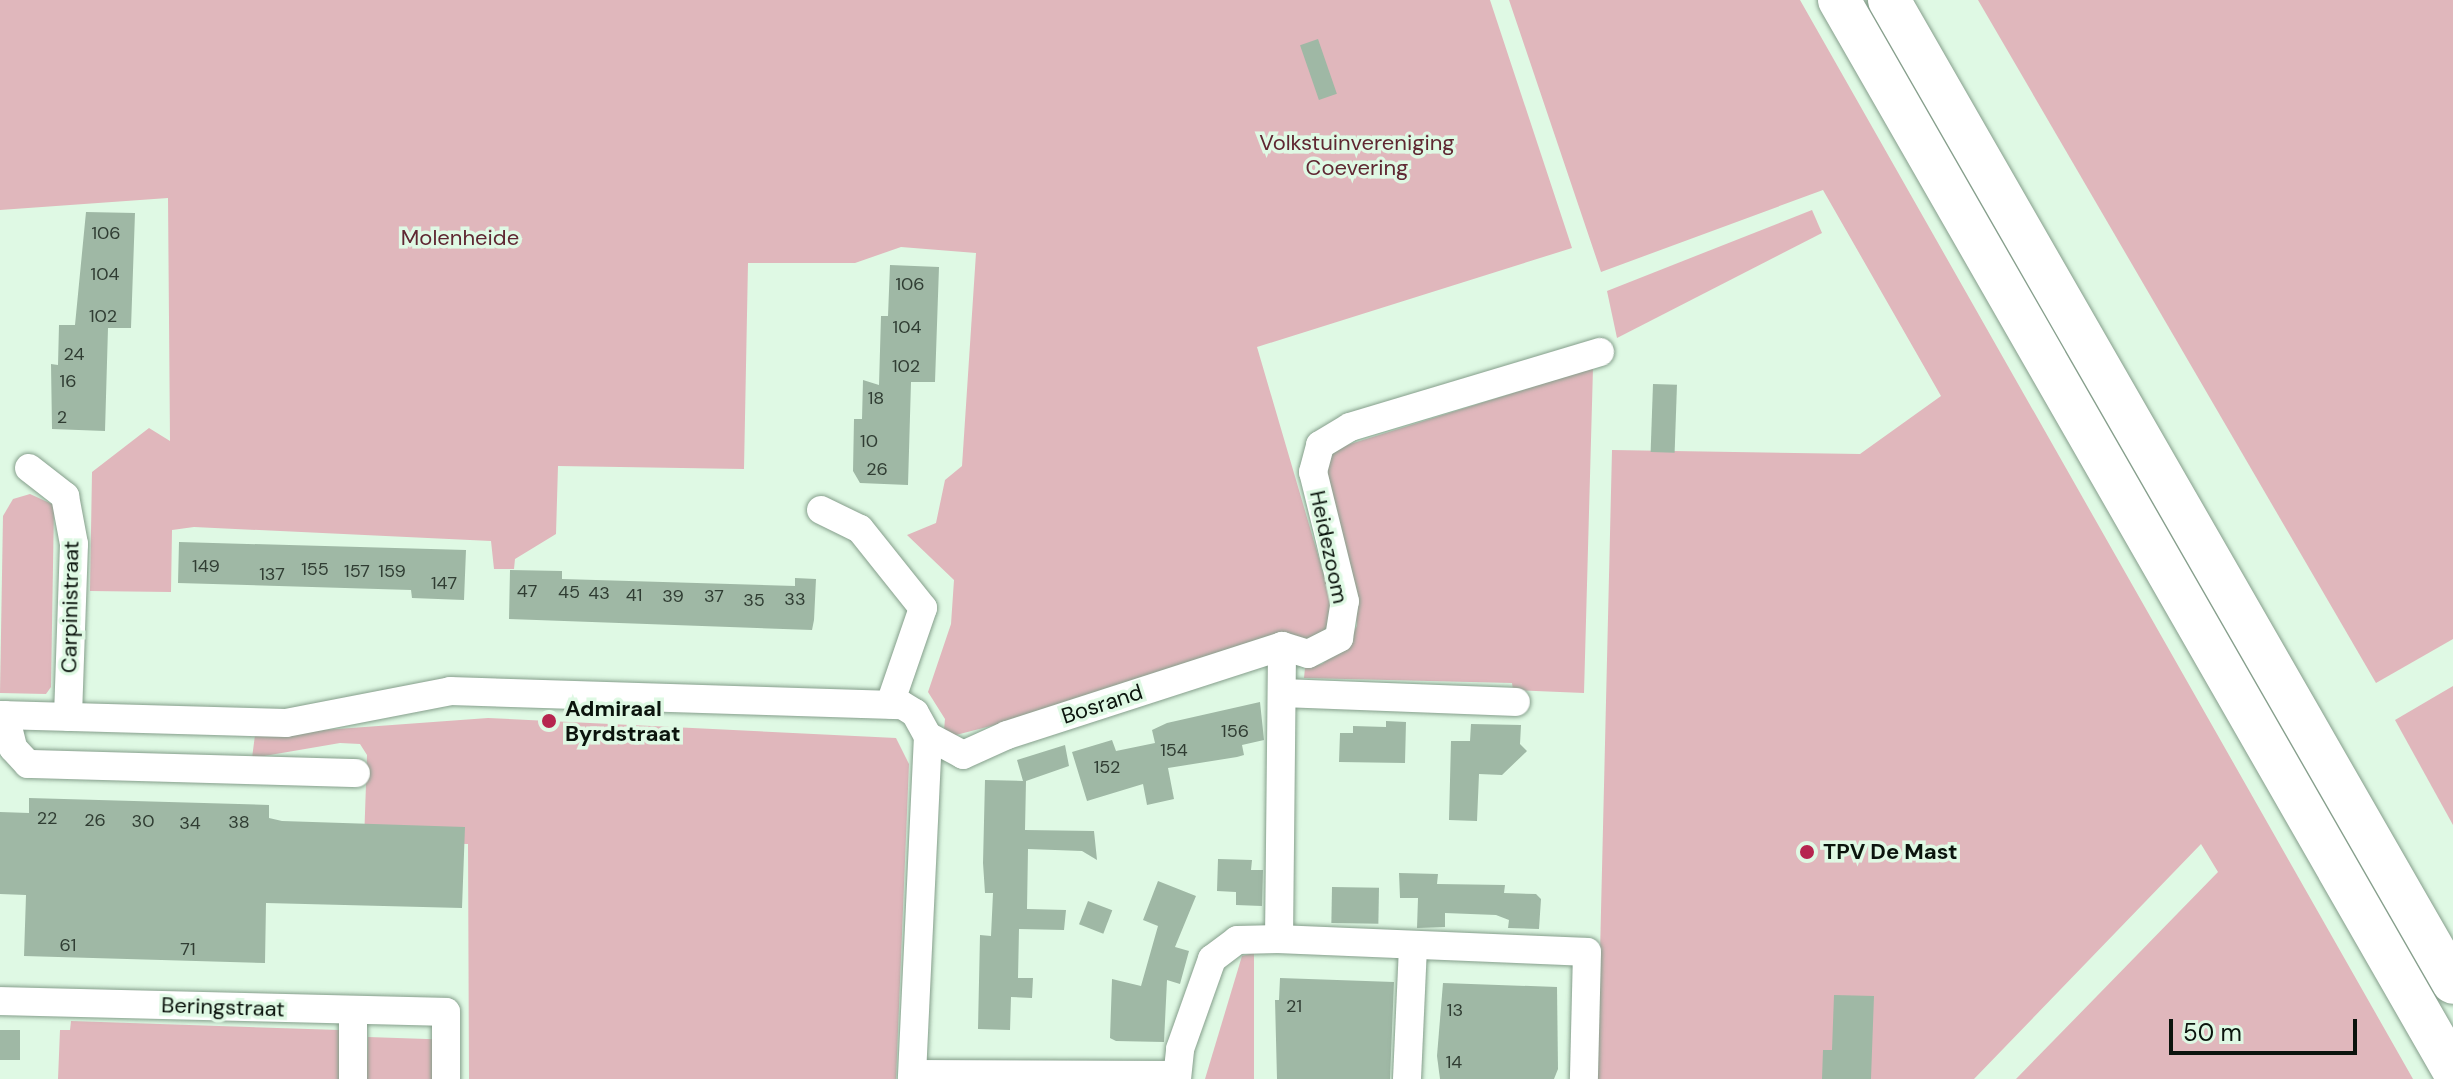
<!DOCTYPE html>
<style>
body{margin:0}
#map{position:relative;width:2453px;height:1079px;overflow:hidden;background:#dff9e4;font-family:"DM Sans",sans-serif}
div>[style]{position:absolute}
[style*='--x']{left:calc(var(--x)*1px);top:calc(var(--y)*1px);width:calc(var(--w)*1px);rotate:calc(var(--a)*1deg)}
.green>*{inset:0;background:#e0b7bc;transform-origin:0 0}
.building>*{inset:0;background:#9fb8a5;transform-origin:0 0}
.roads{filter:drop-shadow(0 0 2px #859e8b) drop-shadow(0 0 2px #859e8b)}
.minor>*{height:28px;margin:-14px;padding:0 14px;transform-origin:14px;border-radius:14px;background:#fff}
.highway>*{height:42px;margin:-21px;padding:0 21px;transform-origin:21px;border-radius:21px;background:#fff}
.dots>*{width:22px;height:22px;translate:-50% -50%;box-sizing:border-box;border:4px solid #dff9e4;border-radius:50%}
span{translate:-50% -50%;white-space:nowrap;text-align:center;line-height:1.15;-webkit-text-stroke:7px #dff9e4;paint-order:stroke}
.number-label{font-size:18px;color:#303d33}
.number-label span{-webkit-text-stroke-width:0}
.park-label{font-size:22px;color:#5f2732}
.street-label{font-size:22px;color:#0b140d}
.poi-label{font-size:22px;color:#0b140d;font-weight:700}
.left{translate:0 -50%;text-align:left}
.scale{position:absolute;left:2169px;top:1019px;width:188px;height:36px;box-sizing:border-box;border:4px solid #0b140d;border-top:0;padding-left:10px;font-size:24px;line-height:28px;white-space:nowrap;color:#0b140d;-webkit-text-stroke:6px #dff9e4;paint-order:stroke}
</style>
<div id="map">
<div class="green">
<div style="clip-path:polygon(0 0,1490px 0,1572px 248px,1257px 347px,1335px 613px,1324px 632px,1298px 647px,952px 736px,944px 730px,945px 719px,928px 692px,951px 624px,954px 580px,907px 535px,936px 523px,945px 480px,962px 466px,976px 253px,901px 247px,855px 263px,748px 263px,744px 469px,558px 466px,556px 534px,515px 559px,514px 569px,494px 569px,491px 541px,194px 527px,172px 530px,171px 592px,90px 591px,92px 472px,149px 428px,170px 441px,168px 198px,0 210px)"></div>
<div style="clip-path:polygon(1509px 0,1800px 0,2413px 1079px,2016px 1079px,2218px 872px,2201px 844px,1974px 1079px,1597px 1079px,1612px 450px,1860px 454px,1941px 396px,1823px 190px,1601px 272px)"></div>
<div style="clip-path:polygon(1978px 0,2453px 0,2453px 639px,2376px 683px)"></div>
<div style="clip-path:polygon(1812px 210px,1822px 233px,1617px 338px,1607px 291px)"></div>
<div style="clip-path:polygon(1593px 368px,1584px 693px,1513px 690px,1512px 683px,1304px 678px,1305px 668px,1322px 664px,1346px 645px,1357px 626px,1355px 600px,1318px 476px,1331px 450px)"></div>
<div style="clip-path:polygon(30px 494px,54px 505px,51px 687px,46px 694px,0 693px,3px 516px,13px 499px)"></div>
<div style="clip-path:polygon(2453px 686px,2453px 825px,2395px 720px)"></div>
<div style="clip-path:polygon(488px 718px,896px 738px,909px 764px,896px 1079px,469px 1079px,468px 844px,364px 842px,367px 755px,360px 744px,340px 743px,252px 758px,255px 735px)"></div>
<div style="clip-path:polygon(1254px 953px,1254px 1079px,1205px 1079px,1242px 956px)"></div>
<div style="clip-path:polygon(71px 1021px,339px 1030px,339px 1079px,58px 1079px,60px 1030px,70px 1030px)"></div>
<div style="left:368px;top:1037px;width:66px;height:42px;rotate:2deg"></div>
</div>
<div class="building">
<div style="left:1318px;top:39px;width:58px;height:19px;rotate:71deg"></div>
<div style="clip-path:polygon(86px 212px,135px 213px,131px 328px,108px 328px,105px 431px,52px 429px,51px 364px,58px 365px,59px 325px,75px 325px)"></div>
<div style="clip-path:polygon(890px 265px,939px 267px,935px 382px,911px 382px,908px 485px,860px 483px,853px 471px,854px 419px,862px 419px,863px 380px,879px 385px,881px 316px,888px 316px)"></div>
<div style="left:1653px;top:384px;width:24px;height:68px;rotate:2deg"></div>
<div style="clip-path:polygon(179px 542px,466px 550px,464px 600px,412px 598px,411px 590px,178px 583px)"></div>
<div style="clip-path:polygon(510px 570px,562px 571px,562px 579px,795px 586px,795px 578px,816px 579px,814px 620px,812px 630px,509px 619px)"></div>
<div style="clip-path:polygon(1260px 702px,1264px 740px,1242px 745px,1244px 755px,1237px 757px,1168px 768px,1174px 799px,1147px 805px,1143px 784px,1087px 801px,1072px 752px,1112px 740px,1116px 751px,1155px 743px,1152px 730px,1167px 723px)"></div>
<div style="clip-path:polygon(1386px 721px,1406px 722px,1405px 763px,1339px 762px,1340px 733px,1353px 733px,1353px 726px,1386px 727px)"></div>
<div style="clip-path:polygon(1471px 724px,1521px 725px,1520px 744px,1527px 751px,1502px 775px,1479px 774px,1477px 821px,1449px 820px,1451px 741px,1470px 741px)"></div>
<div style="clip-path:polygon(1065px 745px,1069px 766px,1026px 781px,1025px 830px,1094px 831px,1097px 860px,1082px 851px,1028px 849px,1027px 909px,1066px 910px,1064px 930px,1019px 929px,1018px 978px,1033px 978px,1032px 998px,1011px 997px,1010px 1030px,978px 1029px,980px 935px,991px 936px,993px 893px,985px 893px,983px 863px,985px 780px,1023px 781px,1017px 760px)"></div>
<div style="clip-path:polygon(29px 798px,269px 805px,269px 818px,282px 821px,465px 827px,462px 908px,266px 903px,265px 963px,24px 956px,26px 895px,0 894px,0 812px,29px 813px)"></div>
<div style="clip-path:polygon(1218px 859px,1252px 860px,1251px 870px,1263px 870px,1262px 906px,1236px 905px,1236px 892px,1217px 891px)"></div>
<div style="clip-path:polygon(1399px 873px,1438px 874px,1437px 884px,1505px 885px,1504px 893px,1536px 894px,1541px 899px,1539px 929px,1508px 928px,1509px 920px,1496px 915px,1445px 913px,1445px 927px,1417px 928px,1418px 898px,1400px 898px)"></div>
<div style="clip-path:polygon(1158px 881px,1196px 896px,1175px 947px,1189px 951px,1180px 984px,1167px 980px,1164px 1042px,1116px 1041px,1110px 1038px,1112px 979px,1141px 986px,1158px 926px,1143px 920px)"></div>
<div style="left:1332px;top:887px;width:47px;height:36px;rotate:1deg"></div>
<div style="left:1088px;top:901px;width:26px;height:25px;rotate:21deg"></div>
<div style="clip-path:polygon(1280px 978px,1394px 982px,1390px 1079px,1277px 1079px,1275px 1000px,1279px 1000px)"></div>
<div style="clip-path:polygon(1443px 983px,1557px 987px,1558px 1069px,1554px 1079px,1440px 1079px,1437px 1056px)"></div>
<div style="clip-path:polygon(1834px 995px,1874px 996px,1871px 1079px,1822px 1079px,1823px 1050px,1832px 1050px)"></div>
<div style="left:0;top:1030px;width:20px;height:30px"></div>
</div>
<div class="roads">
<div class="minor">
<div style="--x:29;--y:468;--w:46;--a:37.9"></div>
<div style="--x:65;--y:496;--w:49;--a:79.4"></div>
<div style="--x:74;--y:544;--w:173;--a:92"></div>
<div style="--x:821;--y:510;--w:43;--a:26"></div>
<div style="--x:860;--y:529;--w:101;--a:51.4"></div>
<div style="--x:923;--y:608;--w:102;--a:109"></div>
<div style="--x:1283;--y:693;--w:233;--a:2.2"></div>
<div style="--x:0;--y:715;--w:286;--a:1.6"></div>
<div style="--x:286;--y:723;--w:167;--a:-11"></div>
<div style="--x:450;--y:691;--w:452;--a:1.8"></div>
<div style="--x:902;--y:705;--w:15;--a:32"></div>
<div style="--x:915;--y:713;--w:26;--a:61"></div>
<div style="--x:928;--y:736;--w:343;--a:92.7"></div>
<div style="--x:5;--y:715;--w:34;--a:76"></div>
<div style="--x:13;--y:748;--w:22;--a:47"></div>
<div style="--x:28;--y:764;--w:328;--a:1.6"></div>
<div style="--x:928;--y:736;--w:40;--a:28"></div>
<div style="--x:963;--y:755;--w:48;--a:-24.4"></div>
<div style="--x:1007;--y:735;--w:289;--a:-17.9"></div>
<div style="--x:1279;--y:939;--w:293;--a:-89.4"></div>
<div style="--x:1282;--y:646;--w:27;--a:17"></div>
<div style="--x:1308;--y:654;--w:35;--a:-27"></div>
<div style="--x:1339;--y:638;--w:37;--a:-81"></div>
<div style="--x:1345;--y:601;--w:133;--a:-103.9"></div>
<div style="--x:1313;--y:472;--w:28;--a:-75"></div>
<div style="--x:1320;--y:445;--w:35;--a:-31"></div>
<div style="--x:1350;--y:427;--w:261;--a:-16.7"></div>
<div style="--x:0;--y:1001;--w:446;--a:1.4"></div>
<div style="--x:446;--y:1012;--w:67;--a:90"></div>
<div style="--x:913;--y:1074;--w:263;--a:0.2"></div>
<div style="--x:353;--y:1079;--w:69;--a:-90"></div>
<div style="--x:1177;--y:1079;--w:30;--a:-84"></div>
<div style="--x:1180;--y:1049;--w:96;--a:-70.4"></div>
<div style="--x:1212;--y:959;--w:31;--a:-37"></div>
<div style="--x:1237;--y:940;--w:42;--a:-1.4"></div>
<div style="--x:1279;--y:939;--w:308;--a:2.4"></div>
<div style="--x:1587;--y:952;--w:127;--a:91.4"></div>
<div style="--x:1407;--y:1079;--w:134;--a:-87.4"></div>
</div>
<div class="highway">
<div style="--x:1839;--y:0;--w:1234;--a:60.15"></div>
<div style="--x:1889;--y:0;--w:1133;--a:60.15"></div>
</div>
</div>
<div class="dots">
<div style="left:549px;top:721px;background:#b6254f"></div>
<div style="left:1807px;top:852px;background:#b6254f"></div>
</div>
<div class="number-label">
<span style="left:106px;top:233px">106</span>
<span style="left:105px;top:274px">104</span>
<span style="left:910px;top:284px">106</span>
<span style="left:103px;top:316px">102</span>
<span style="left:907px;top:327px">104</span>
<span style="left:74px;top:354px">24</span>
<span style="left:906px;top:366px">102</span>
<span style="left:68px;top:381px">16</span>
<span style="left:876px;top:398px">18</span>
<span style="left:62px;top:417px">2</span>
<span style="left:869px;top:441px">10</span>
<span style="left:877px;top:469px">26</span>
<span style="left:206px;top:566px">149</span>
<span style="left:315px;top:569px">155</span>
<span style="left:357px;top:571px">157</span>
<span style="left:392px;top:571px">159</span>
<span style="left:272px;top:574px">137</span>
<span style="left:444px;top:583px">147</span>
<span style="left:527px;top:591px">47</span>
<span style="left:569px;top:592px">45</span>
<span style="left:599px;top:593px">43</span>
<span style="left:634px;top:595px">41</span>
<span style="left:673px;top:596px">39</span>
<span style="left:714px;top:596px">37</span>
<span style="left:795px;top:599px">33</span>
<span style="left:754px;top:600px">35</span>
<span style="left:1235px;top:731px">156</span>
<span style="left:1174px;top:750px">154</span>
<span style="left:1107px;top:767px">152</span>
<span style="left:47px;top:818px">22</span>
<span style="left:95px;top:820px">26</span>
<span style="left:143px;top:821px">30</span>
<span style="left:239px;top:822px">38</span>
<span style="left:190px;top:823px">34</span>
<span style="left:68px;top:945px">61</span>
<span style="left:188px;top:949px">71</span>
<span style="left:1294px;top:1006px">21</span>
<span style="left:1455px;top:1010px">13</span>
<span style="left:1454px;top:1062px">14</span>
</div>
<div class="park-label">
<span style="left:1357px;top:155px">Volkstuinvereniging<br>Coevering</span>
<span style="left:460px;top:238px">Molenheide</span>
</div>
<div class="street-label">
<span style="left:1329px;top:547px;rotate:78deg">Heidezoom</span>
<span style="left:70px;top:607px;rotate:-89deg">Carpinistraat</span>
<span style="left:1102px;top:704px;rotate:-18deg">Bosrand</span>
<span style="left:223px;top:1007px;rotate:2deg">Beringstraat</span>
</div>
<div class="poi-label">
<span class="left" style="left:565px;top:721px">Admiraal<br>Byrdstraat</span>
<span class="left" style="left:1823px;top:852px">TPV De Mast</span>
</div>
<div class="scale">50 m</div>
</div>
